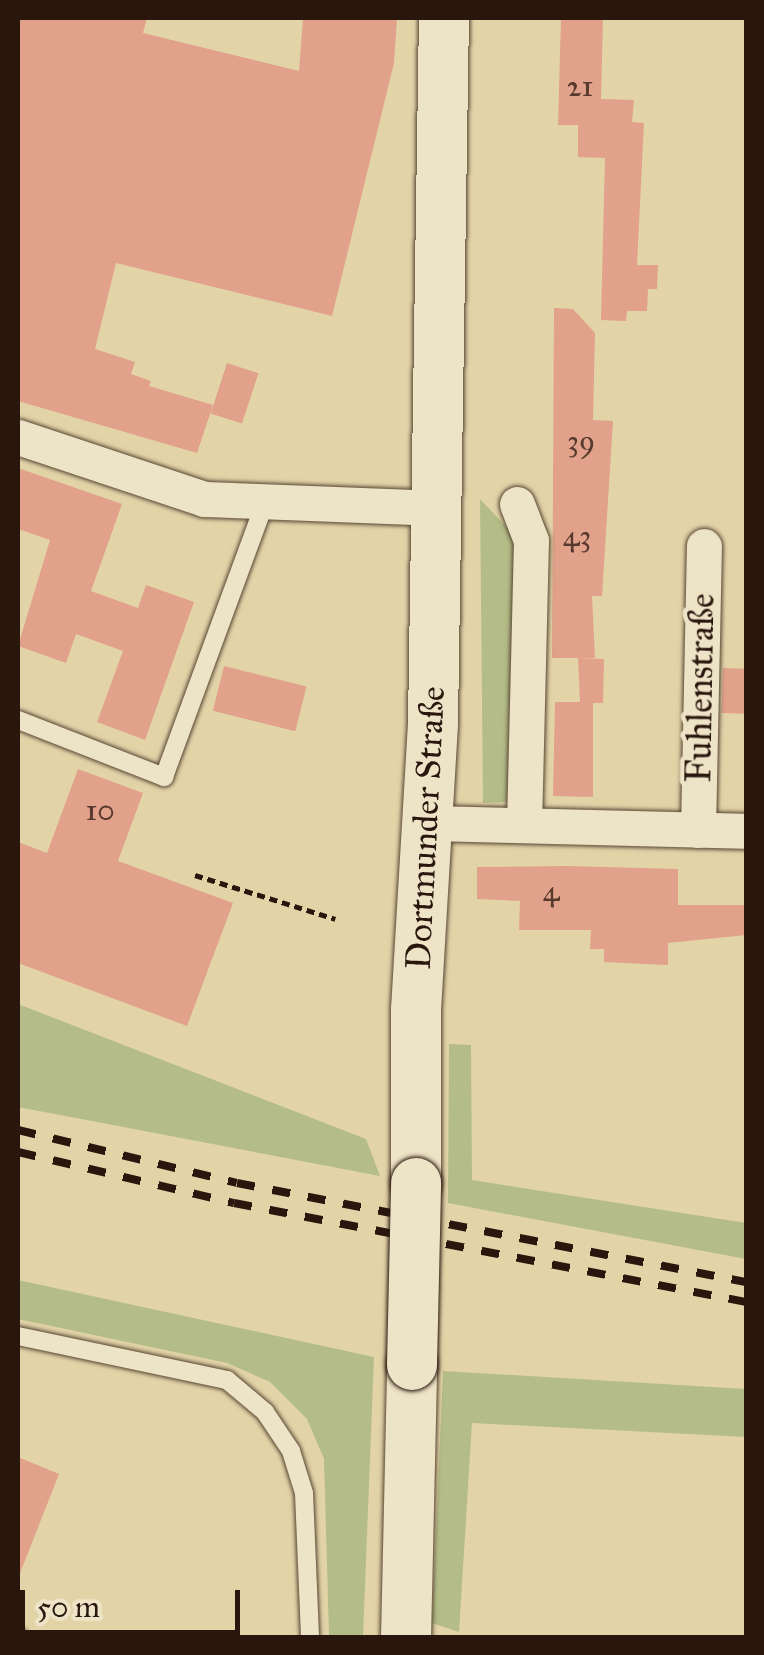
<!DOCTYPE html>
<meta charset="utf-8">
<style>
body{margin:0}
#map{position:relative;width:764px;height:1655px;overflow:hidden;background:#e3d4a8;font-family:"IM FELL Great Primer",serif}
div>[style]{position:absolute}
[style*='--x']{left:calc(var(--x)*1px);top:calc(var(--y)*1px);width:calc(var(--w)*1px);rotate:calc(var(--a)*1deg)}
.green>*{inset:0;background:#b4bd88}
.building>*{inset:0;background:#e1a18b;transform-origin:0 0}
.path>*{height:5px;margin-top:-2.5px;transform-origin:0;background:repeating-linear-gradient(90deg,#29170e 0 8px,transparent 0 13px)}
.roads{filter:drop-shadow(0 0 2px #584634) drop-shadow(0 0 2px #584634)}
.service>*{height:18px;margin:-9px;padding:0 9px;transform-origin:9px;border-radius:9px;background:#ede3c6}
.minor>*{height:35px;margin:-17.5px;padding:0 17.5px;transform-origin:17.5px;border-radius:17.5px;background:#ede3c6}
.secondary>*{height:50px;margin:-25px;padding:0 25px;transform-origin:25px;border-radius:25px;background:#ede3c6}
.rail>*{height:8px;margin-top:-4px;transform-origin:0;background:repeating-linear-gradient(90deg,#29170e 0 18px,transparent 0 36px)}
.bridges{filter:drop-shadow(0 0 2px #29170e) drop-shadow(0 0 2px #29170e)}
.secondary-bridge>*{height:50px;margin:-25px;padding:0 25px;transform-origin:25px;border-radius:25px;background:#ede3c6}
span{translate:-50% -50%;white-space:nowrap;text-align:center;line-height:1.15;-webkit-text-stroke:9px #ede3c6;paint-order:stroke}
.number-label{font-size:30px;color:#573a2d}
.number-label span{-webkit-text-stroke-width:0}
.street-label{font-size:35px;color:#29170e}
.frame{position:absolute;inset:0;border:20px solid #29170e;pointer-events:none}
.scale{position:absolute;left:20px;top:1590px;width:220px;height:45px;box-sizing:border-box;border:5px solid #29170e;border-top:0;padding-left:12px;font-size:30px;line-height:35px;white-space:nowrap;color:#29170e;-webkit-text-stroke:8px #ede3c6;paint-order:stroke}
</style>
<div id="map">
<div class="green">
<div style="clip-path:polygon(480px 499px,514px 535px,507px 802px,483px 803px)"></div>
<div style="clip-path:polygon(18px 1004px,366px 1139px,380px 1176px,18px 1107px)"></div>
<div style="clip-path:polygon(449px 1044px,471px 1045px,472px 1180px,746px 1223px,746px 1259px,448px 1203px)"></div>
<div style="clip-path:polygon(18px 1280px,374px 1357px,363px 1637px,329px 1637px,324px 1459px,307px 1419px,270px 1382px,227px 1363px,18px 1319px)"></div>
<div style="clip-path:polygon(443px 1371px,746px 1389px,746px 1437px,472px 1423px,459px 1632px,432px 1623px)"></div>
</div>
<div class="building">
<div style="clip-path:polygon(18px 18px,147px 18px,143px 33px,299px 71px,303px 18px,397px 18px,394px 63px,332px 316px,116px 263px,95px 349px,135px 362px,131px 374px,151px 381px,149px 386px,213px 405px,197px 453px,18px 401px)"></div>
<div style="clip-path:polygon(561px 18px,603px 18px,601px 99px,634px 100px,632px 122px,644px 123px,637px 265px,658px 265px,657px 289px,648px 289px,647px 311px,627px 311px,626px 321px,601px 320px,605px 158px,578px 157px,578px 125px,558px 125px)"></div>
<div style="clip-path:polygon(554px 308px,573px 309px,595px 333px,593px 420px,613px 421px,602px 596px,592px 596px,595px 658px,578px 658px,604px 659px,603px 703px,593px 703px,593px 797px,553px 796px,555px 702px,580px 702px,578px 658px,552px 658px)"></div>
<div style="left:227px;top:363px;width:33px;height:53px;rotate:18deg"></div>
<div style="clip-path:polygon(18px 468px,122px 504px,91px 591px,138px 608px,146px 585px,194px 602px,145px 740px,97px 722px,123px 651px,76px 634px,66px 663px,18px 646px,50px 540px,18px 529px)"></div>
<div style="left:224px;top:666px;width:85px;height:46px;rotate:14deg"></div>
<div style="left:723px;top:668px;width:23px;height:45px;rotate:2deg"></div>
<div style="clip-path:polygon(78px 769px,143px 793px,118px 861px,233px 903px,187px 1026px,18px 963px,18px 842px,47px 853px)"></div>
<div style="clip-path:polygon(567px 866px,678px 869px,678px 905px,746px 905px,746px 935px,668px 943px,668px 965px,604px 962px,604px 949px,590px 949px,591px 930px,519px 930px,520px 901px,477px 899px,477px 867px)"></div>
<div style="clip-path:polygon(18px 1457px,59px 1474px,19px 1576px,18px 1576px)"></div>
</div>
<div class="path">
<div style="--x:195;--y:875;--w:147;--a:17.4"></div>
</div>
<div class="roads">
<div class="service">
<div style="--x:18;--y:720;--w:157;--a:21.3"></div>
<div style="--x:164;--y:777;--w:290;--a:-69.8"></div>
<div style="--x:18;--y:1336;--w:214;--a:11.9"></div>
<div style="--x:227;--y:1380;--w:50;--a:40.1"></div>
<div style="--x:265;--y:1412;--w:47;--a:56.3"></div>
<div style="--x:291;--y:1451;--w:44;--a:72.8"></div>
<div style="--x:304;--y:1493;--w:145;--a:87.6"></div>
<div style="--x:18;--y:1637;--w:1;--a:45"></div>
</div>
<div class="minor">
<div style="--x:18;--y:437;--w:196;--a:18.4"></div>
<div style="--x:204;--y:499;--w:231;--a:2.2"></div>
<div style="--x:517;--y:504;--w:39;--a:69"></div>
<div style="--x:531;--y:540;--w:285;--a:91.4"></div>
<div style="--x:429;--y:823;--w:317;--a:1.4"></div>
<div style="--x:698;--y:830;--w:284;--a:-88.8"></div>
</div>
<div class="secondary">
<div style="--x:416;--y:1183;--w:173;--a:-90"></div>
<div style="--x:416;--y:1010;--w:288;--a:-86.6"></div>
<div style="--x:433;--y:723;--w:705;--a:-89.11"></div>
<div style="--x:406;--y:1638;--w:273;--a:-88.7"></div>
</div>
</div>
<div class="rail">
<div style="--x:18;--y:1130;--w:225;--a:13.6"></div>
<div style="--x:237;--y:1183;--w:519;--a:11.01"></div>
<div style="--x:18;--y:1152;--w:222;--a:13.3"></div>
<div style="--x:234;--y:1203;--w:521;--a:10.94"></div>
</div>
<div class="bridges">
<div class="secondary-bridge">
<div style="--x:412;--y:1365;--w:182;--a:-88.7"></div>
</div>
</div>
<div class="number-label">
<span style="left:580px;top:86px">21</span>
<span style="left:581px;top:441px">39</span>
<span style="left:577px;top:536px">43</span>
<span style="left:100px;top:810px">10</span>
<span style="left:551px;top:891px">4</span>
</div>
<div class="street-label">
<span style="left:701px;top:688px;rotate:-89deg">Fuhlenstraße</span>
<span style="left:426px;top:828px;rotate:-87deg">Dortmunder Straße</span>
</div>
<div class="frame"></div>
<div class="scale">50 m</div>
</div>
